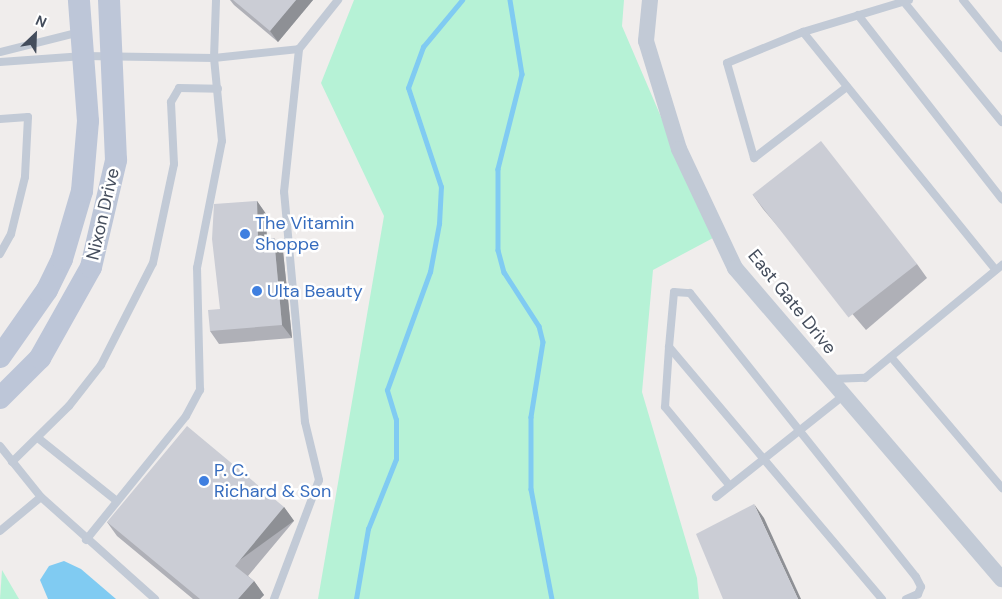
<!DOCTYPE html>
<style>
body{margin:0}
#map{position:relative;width:1002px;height:599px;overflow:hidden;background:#f0edec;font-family:"DM Sans",sans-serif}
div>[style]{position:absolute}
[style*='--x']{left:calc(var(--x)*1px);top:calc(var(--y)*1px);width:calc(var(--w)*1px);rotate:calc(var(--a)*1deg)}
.green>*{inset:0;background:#b6f2d6}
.water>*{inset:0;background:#80cbf2}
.stream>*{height:4.5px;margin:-2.25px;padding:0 2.25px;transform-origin:2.25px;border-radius:2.25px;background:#80cbf2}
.lane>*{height:8px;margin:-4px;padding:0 4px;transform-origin:4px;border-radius:4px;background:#c2cad6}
.street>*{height:16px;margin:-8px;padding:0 8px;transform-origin:8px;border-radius:8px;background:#c2cad6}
.secondary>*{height:22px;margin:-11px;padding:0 11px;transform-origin:11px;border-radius:11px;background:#bdc6d8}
.wall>*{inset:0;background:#afb0b7}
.shaded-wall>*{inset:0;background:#8e9095;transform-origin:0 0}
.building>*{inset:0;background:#cbcdd5;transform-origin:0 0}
.dots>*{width:14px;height:14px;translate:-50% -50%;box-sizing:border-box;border:2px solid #fff;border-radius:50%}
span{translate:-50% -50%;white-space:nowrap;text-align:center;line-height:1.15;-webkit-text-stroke:5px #fff;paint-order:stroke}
.street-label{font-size:18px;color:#444d5c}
.shop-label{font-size:18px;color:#366cbe}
.left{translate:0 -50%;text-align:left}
.north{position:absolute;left:10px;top:10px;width:50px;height:50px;-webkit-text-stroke:4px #fff;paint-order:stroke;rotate:24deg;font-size:14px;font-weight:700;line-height:20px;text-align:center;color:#444d5c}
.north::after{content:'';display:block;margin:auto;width:18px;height:22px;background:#444d5c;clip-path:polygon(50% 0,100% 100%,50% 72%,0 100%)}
</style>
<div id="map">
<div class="green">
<div style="clip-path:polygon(354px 0,624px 0,622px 26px,713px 238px,653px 270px,642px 392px,697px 578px,699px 599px,318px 599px,384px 216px,321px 83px)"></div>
<div style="clip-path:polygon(2px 570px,19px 599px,0 599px)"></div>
</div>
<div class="water">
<div style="clip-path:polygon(64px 561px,81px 569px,116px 599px,48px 599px,40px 580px,49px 566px)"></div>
</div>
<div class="stream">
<div style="--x:510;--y:0;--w:75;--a:80.8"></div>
<div style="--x:522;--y:74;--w:98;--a:104.2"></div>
<div style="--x:498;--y:169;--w:81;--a:90"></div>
<div style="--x:498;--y:250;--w:23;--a:75"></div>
<div style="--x:504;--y:272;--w:64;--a:57.1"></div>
<div style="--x:539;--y:326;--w:16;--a:76"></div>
<div style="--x:543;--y:342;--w:76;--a:99.1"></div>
<div style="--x:531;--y:417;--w:72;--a:90"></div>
<div style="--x:531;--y:489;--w:112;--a:79.2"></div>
<div style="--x:356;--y:599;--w:71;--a:-80.3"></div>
<div style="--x:368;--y:529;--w:75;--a:-68.2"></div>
<div style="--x:396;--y:459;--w:39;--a:-90"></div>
<div style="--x:396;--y:420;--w:31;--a:-107"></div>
<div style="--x:387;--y:390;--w:126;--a:-70"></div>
<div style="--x:430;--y:272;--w:49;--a:-79.4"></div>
<div style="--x:439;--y:224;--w:37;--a:-87"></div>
<div style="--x:441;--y:187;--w:104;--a:-108.4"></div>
<div style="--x:408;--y:88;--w:44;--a:-69.9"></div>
<div style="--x:423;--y:47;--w:61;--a:-50.3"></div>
</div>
<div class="lane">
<div style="--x:909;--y:0;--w:111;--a:163.2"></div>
<div style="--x:803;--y:32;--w:306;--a:51"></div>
<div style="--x:963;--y:0;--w:62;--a:50.9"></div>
<div style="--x:904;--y:2;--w:155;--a:50.8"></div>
<div style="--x:858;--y:15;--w:234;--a:52"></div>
<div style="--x:803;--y:32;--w:82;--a:157.8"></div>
<div style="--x:727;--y:63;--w:99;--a:74.1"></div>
<div style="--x:754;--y:158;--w:117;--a:-37.4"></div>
<div style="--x:0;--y:52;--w:82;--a:-14"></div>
<div style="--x:0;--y:62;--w:84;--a:-4.1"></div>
<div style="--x:84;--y:56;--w:130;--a:0.9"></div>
<div style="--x:214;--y:58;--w:85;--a:-6"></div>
<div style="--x:0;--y:119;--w:28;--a:-4"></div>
<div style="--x:28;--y:117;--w:60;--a:92.9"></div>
<div style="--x:25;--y:177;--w:59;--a:103.8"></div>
<div style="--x:11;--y:234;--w:23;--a:119"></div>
<div style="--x:669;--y:347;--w:60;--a:93.8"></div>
<div style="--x:665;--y:407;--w:102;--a:50.6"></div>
<div style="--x:891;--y:357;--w:172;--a:49.7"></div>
<div style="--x:831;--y:379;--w:34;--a:-2"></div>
<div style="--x:865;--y:378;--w:178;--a:-39.5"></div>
<div style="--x:38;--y:438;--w:101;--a:38.6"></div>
<div style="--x:0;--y:446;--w:65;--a:51.2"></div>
<div style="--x:41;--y:497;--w:153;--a:41.8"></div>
<div style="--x:12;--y:462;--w:80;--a:-44.5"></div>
<div style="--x:69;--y:406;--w:52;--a:-52"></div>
<div style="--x:101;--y:365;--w:114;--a:-63"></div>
<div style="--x:153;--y:263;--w:101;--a:-78"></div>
<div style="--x:174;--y:164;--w:62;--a:-92.8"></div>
<div style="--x:171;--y:102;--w:16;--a:-60"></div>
<div style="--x:179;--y:88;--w:39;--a:1"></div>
<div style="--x:716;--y:497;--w:162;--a:-38.5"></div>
<div style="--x:0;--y:531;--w:53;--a:-39.7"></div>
<div style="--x:86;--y:540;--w:159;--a:-51.1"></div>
<div style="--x:186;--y:416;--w:30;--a:-62"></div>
<div style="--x:200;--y:390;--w:122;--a:-91.4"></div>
<div style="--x:197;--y:268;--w:129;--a:-78.9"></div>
<div style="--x:222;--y:141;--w:83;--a:-95.5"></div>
<div style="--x:214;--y:58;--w:58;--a:-88"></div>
<div style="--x:274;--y:599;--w:127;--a:-69.3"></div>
<div style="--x:319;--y:480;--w:60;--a:-103.6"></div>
<div style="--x:305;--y:422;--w:231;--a:-95.2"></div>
<div style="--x:284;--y:192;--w:144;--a:-84"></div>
<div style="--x:299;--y:49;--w:63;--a:-51.5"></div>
<div style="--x:882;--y:599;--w:330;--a:-130.2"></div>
<div style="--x:669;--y:347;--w:55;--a:-84.8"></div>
<div style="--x:674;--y:292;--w:16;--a:4"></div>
<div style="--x:690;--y:293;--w:363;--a:51.5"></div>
<div style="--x:916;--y:577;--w:11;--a:63"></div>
<div style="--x:921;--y:587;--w:8;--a:113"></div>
<div style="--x:918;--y:594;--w:13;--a:157"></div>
</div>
<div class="street">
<div style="--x:650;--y:0;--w:41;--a:95.6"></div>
<div style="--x:646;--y:41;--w:113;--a:73"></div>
<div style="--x:679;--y:149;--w:132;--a:64.8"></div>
<div style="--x:735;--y:268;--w:410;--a:49.4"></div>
</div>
<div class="secondary">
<div style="--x:0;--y:357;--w:82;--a:-55"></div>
<div style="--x:47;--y:290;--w:34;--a:-64"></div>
<div style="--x:62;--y:259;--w:71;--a:-73.6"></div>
<div style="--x:82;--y:191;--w:70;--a:-85.1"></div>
<div style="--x:88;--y:121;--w:121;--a:-94.3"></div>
<div style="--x:0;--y:398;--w:57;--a:-45"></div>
<div style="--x:40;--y:358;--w:104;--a:-60.7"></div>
<div style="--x:91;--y:267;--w:110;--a:-76.8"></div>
<div style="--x:116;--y:160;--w:160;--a:-92.5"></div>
</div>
<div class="wall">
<div style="clip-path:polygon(230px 0,313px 0,278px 42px,234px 5px)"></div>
<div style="clip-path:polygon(753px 195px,917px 264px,927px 278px,866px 330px,763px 209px)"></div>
<div style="clip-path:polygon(257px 201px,266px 214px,267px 238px,283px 251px,292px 338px,219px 344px,210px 331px,220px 309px)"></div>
<div style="clip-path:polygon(284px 507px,294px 521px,248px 576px,254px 581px,264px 595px,260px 599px,193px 599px,117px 536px,107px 522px)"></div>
</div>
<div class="shaded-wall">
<div style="clip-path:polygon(296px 0,313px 0,278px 42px,270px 31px)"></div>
<div style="clip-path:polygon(257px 201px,266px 214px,267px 251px,258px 238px)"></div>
<div style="clip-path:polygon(274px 238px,283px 251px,292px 338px,282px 325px)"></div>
<div style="clip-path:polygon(754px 504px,764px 518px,801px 599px,798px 599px)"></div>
<div style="left:284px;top:507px;width:17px;height:77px;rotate:54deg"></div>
<div style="clip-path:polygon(254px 581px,264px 595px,260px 599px,238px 599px)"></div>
</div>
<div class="building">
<div style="clip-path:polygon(233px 0,296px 0,270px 31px)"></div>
<div style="left:821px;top:141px;width:156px;height:87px;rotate:52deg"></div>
<div style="clip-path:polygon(257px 201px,258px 238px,274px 238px,282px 325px,210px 331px,208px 310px,220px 309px,212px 239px,214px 204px)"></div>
<div style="clip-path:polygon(187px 426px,284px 507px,235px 566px,254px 581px,238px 599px,200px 599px,107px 522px)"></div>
<div style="clip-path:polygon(754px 504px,798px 599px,723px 599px,696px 534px)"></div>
</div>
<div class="dots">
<div style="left:245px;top:234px;background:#3f7fe0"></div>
<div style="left:257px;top:291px;background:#3f7fe0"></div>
<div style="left:204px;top:481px;background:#3f7fe0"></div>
</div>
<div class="street-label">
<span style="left:103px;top:214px;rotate:-77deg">Nixon Drive</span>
<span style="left:792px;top:302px;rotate:51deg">East Gate Drive</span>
</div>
<div class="shop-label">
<span class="left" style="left:255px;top:234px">The Vitamin<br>Shoppe</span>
<span class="left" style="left:267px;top:291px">Ulta Beauty</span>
<span class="left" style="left:214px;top:481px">P. C.<br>Richard &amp; Son</span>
</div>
<div class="north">N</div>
</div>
